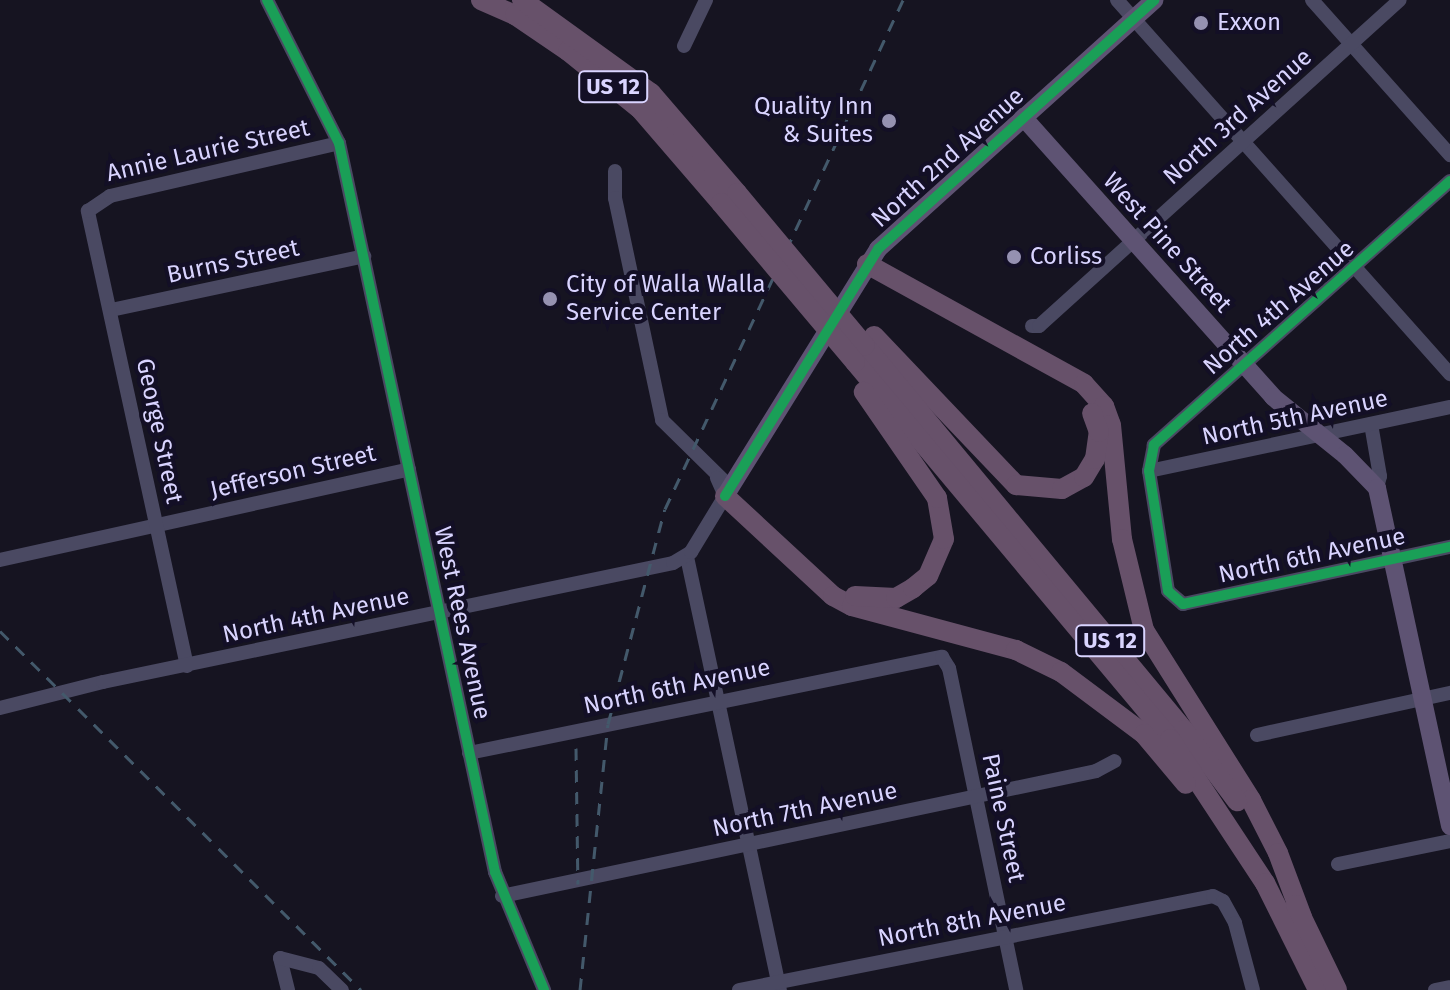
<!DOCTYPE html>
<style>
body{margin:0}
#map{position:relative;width:1450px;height:990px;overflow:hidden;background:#161421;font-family:"Fira Sans",sans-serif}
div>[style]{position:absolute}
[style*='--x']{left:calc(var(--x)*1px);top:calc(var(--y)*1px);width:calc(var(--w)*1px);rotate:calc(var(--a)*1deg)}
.minor>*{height:14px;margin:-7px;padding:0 7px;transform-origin:7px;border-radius:7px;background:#4a4962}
.major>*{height:18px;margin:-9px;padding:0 9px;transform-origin:9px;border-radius:9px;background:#5e5373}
.highway>*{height:20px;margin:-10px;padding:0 10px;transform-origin:10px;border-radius:10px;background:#67516a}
.rail>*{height:3px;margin-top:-1.5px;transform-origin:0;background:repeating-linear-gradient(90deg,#43596b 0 12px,transparent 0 22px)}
.highway-bridge>*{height:20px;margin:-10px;padding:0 10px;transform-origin:10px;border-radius:10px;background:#67516a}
.cycleway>*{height:10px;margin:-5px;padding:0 5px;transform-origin:5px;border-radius:5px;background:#1a9f57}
.dots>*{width:22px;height:22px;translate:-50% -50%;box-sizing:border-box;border:4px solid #130f26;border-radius:50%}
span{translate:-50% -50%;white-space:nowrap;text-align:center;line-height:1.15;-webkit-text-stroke:8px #130f26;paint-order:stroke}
.shield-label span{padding:2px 6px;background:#130f26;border:2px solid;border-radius:6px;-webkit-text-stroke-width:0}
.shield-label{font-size:22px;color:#d9d4ff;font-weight:700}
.poi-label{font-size:24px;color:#d9d4ff}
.left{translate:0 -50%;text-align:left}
.right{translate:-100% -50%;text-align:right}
.street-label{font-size:24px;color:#d9d4ff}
</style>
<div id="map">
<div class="minor">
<div style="--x:267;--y:0;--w:160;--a:63.3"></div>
<div style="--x:339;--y:143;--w:746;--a:77.92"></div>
<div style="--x:495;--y:872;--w:128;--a:67.4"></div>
<div style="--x:1117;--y:0;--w:501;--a:48.32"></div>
<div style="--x:1312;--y:0;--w:208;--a:48.3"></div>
<div style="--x:684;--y:46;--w:51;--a:-64.4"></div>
<div style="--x:615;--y:171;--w:27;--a:90"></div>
<div style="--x:615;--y:198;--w:227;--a:78"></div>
<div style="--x:662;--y:420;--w:87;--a:44.5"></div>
<div style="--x:1450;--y:181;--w:397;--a:138.3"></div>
<div style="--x:1154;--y:445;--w:26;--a:101"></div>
<div style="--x:1149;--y:471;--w:121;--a:81"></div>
<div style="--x:1168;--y:591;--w:20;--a:41"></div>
<div style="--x:1183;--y:604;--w:273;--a:-12.1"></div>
<div style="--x:111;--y:310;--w:259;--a:-12"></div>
<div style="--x:1032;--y:326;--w:7;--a:0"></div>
<div style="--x:1039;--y:326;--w:486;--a:-42.1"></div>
<div style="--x:1371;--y:424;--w:53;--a:80.2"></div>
<div style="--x:1380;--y:476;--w:12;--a:104"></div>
<div style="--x:1149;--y:471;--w:308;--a:-12"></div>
<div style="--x:687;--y:557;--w:443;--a:77.9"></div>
<div style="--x:0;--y:560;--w:419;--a:-12.5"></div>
<div style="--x:187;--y:666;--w:466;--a:-102.3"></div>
<div style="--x:88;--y:211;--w:27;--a:-34"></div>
<div style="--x:110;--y:196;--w:235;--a:-13"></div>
<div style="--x:0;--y:708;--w:106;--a:-14.2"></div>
<div style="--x:103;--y:682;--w:582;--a:-11.79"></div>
<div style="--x:673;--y:563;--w:21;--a:-31"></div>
<div style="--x:691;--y:552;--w:66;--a:-58.7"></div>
<div style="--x:725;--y:496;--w:20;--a:-114"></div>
<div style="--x:1257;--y:735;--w:198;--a:-12.3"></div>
<div style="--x:469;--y:753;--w:483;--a:-11.5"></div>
<div style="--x:942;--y:657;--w:13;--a:58"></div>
<div style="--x:949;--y:668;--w:329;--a:78.2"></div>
<div style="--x:1338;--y:864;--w:114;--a:-11.6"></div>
<div style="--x:502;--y:896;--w:607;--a:-11.88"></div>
<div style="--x:1096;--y:771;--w:21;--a:-28"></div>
<div style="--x:288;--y:990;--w:33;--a:-104"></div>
<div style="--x:280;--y:958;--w:40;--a:14.4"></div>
<div style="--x:319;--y:968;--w:32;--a:44"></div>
<div style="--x:739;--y:990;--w:483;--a:-11.2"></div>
<div style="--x:1213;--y:896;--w:11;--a:27"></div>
<div style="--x:1223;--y:901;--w:25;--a:61"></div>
<div style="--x:1235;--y:923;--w:69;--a:75"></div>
<div style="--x:1435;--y:990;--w:15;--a:-11"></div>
</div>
<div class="major">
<div style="--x:1023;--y:117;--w:375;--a:48.2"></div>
<div style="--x:1273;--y:397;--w:92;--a:38.9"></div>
<div style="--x:1345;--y:455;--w:46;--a:45.9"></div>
<div style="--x:1377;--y:488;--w:346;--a:77.8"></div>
<div style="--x:725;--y:496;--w:291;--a:-58.2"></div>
<div style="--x:878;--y:249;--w:372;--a:-42"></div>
</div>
<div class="highway">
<div style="--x:481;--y:0;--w:37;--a:24"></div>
<div style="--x:515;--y:15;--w:64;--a:34.2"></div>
<div style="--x:568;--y:51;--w:92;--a:38.9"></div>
<div style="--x:640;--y:109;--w:124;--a:49.2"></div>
<div style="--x:522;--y:0;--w:159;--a:35.8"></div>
<div style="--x:651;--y:93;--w:132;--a:49.3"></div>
<div style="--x:867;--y:264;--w:248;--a:28.9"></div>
<div style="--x:1084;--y:384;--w:30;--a:48"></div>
<div style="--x:1104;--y:406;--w:20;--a:70"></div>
<div style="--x:1111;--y:425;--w:115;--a:84.5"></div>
<div style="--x:1122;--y:539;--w:94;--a:76.4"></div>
<div style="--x:1144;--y:630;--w:201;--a:57.8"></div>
<div style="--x:1251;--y:800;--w:59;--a:63"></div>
<div style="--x:1278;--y:853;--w:68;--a:69.4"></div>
<div style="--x:874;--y:336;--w:206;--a:46.4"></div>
<div style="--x:1016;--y:485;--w:46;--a:5"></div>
<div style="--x:1062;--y:489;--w:25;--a:-29"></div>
<div style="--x:1084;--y:477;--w:21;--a:-59"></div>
<div style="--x:1095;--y:459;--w:27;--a:-82"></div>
<div style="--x:1099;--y:432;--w:20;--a:-110"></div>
<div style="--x:865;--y:346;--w:499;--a:50.3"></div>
<div style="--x:1184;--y:730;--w:89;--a:53.3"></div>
<div style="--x:855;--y:362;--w:491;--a:50.1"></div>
<div style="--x:1170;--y:739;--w:173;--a:56.6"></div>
<div style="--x:1265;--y:883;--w:119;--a:63.6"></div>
<div style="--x:725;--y:496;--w:147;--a:42.8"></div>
<div style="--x:833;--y:596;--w:21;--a:28"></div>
<div style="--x:852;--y:606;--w:170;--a:15"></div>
<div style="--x:1016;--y:650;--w:50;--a:26.1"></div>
<div style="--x:1061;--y:672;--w:104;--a:36.8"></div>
<div style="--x:1144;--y:734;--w:65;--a:50"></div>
<div style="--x:855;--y:596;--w:41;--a:2.8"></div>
<div style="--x:896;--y:598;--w:20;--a:-30"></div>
<div style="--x:913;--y:588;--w:19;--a:-39"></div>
<div style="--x:928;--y:576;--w:40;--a:-66.6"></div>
<div style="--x:944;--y:539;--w:42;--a:-99.7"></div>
<div style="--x:937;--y:498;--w:129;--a:-124.6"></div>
<div style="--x:1296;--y:905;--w:94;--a:64.2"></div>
</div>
<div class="rail">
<div style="--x:0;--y:631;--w:509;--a:44.84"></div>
<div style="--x:576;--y:748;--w:136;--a:89.2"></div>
<div style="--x:580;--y:990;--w:267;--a:-84"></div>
<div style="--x:608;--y:724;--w:222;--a:-75.2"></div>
<div style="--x:665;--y:509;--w:562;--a:-64.94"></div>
</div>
<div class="highway-bridge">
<div style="--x:737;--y:193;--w:199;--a:50.1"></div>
<div style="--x:721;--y:203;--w:208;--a:49.9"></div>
</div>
<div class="cycleway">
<div style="--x:267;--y:0;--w:160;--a:63.3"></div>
<div style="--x:339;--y:143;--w:746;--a:77.92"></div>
<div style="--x:495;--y:872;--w:128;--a:67.4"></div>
<div style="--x:1450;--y:181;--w:397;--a:138.3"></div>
<div style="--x:1154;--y:445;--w:26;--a:101"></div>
<div style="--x:1149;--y:471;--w:121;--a:81"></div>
<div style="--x:1168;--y:591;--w:20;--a:41"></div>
<div style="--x:1183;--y:604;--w:273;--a:-12.1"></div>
<div style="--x:725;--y:496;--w:291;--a:-58.2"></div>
<div style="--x:878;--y:249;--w:372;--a:-42"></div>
</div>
<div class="dots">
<div style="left:1201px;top:23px;background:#9591b1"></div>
<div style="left:889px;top:121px;background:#9591b1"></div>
<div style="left:1014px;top:257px;background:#9591b1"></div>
<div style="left:550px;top:299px;background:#9591b1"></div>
</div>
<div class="shield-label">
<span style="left:613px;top:87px">US 12</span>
<span style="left:1110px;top:641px">US 12</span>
</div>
<div class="poi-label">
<span class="left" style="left:1217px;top:23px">Exxon</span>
<span class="right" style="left:873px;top:121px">Quality Inn<br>&amp; Suites</span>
<span class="left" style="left:1030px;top:257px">Corliss</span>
<span class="left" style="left:566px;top:299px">City of Walla Walla<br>Service Center</span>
</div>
<div class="street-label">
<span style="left:1238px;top:117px;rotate:-42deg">North 3rd Avenue</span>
<span style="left:208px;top:151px;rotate:-13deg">Annie Laurie Street</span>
<span style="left:948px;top:158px;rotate:-42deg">North 2nd Avenue</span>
<span style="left:1167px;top:243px;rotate:48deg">West Pine Street</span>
<span style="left:233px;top:262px;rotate:-12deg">Burns Street</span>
<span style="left:1279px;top:308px;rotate:-41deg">North 4th Avenue</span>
<span style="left:1295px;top:418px;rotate:-12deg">North 5th Avenue</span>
<span style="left:159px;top:431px;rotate:78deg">George Street</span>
<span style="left:293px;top:472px;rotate:-13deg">Jefferson Street</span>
<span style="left:1312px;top:556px;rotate:-12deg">North 6th Avenue</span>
<span style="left:316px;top:616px;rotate:-12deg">North 4th Avenue</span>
<span style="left:462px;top:623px;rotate:78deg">West Rees Avenue</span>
<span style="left:677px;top:687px;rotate:-12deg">North 6th Avenue</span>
<span style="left:805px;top:810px;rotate:-12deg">North 7th Avenue</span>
<span style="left:1003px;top:818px;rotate:78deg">Paine Street</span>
<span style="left:972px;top:921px;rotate:-11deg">North 8th Avenue</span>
</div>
</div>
